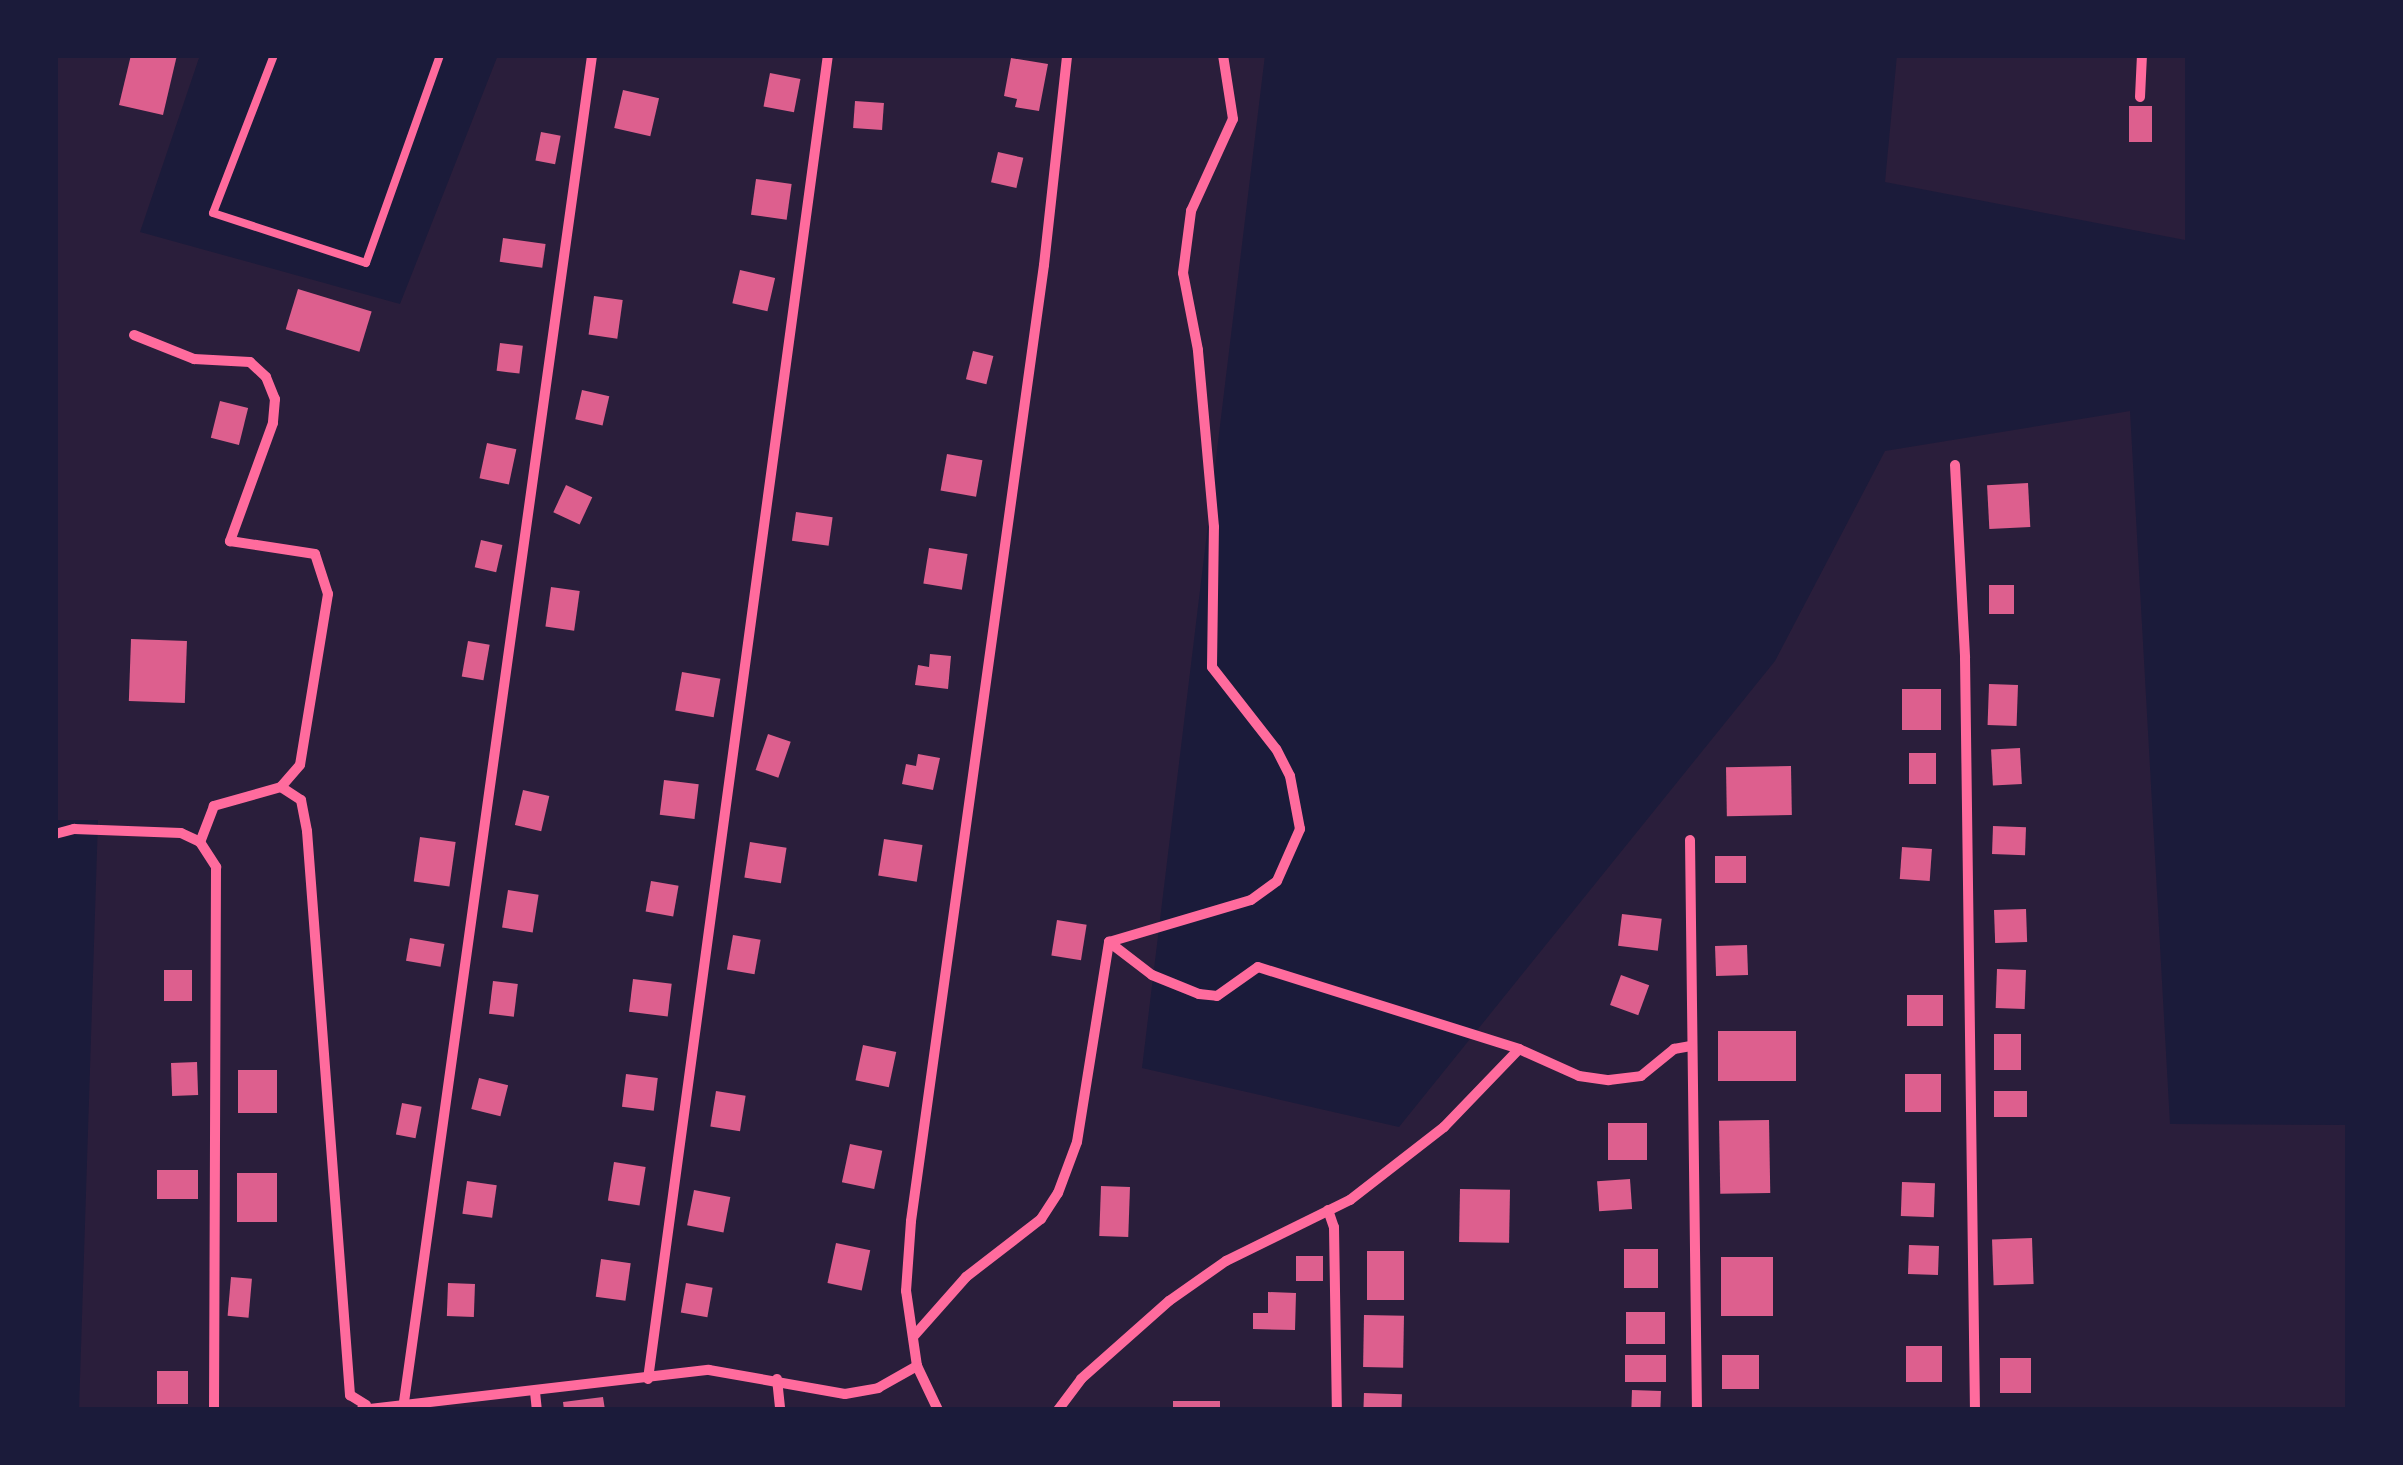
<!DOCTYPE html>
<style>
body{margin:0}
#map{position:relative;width:2403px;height:1465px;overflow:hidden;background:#1b1b3a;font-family:Overpass,sans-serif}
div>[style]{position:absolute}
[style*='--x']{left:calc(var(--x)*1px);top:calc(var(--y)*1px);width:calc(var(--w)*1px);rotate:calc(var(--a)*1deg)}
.green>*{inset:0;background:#2a1e3b}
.building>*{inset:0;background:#dd5f8e;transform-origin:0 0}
.service>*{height:8px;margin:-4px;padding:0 4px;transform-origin:4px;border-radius:4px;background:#ff6b9d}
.minor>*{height:10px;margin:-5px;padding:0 5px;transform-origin:5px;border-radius:5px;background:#ff6b9d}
span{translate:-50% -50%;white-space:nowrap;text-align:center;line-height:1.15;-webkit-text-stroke:8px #1b1b3a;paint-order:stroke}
.frame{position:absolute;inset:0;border:58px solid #1b1b3a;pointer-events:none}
</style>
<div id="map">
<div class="green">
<div style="clip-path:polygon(55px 55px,200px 55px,140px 232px,400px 304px,498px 55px,1265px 55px,1142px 1068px,1399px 1127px,1775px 661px,1885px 451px,2130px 411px,2170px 1124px,2348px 1125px,2348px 1410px,79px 1410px,98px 820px,55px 820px)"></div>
<div style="clip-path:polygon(1897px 55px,2185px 55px,2185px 240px,1885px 182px)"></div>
</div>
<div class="building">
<div style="clip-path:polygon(131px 55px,177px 55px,163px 115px,119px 105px)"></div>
<div style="clip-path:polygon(1011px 58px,1048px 64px,1039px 111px,1015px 107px,1017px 99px,1004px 96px)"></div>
<div style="left:770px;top:73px;width:31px;height:34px;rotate:11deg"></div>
<div style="left:623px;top:90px;width:37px;height:39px;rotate:13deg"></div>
<div style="left:855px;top:101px;width:29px;height:27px;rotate:4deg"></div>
<div style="left:2129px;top:106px;width:23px;height:36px"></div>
<div style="left:541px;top:132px;width:20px;height:29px;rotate:11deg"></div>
<div style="left:998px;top:152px;width:26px;height:31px;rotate:13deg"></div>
<div style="left:756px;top:179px;width:36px;height:36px;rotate:8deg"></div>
<div style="left:503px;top:238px;width:43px;height:24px;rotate:8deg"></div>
<div style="left:740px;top:270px;width:36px;height:34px;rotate:13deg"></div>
<div style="left:298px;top:289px;width:77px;height:42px;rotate:17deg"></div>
<div style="left:594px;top:296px;width:29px;height:39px;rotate:8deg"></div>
<div style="left:500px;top:343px;width:23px;height:28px;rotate:7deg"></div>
<div style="left:973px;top:351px;width:21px;height:29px;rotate:14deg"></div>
<div style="left:582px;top:390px;width:28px;height:30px;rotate:13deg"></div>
<div style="left:220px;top:401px;width:29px;height:38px;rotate:14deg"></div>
<div style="left:487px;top:443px;width:30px;height:36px;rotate:12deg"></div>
<div style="left:947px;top:454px;width:36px;height:37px;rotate:10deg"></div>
<div style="left:2028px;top:483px;width:44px;height:41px;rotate:87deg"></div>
<div style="left:566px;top:485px;width:29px;height:30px;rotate:25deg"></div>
<div style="left:796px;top:512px;width:37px;height:29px;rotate:8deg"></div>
<div style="left:481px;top:540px;width:22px;height:28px;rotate:13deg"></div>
<div style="left:929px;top:548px;width:39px;height:36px;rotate:9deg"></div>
<div style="left:1989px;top:585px;width:25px;height:29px"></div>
<div style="left:551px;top:587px;width:29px;height:40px;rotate:8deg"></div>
<div style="left:131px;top:639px;width:56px;height:62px;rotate:2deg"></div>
<div style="left:468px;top:641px;width:22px;height:36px;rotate:10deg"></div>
<div style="clip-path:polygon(930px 654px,951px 656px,948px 689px,915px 685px,918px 665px,929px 667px)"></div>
<div style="left:682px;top:672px;width:39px;height:39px;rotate:10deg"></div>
<div style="left:1989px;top:684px;width:29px;height:41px;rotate:2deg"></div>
<div style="left:1941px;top:689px;width:41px;height:39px;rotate:90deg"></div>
<div style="left:768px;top:734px;width:24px;height:38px;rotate:19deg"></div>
<div style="left:2020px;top:748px;width:36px;height:29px;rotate:87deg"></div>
<div style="left:1909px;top:753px;width:27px;height:31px"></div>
<div style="clip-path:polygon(918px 754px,940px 758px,933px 790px,902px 784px,906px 764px,916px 766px)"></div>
<div style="left:1791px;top:766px;width:49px;height:65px;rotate:89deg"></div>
<div style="left:664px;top:780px;width:35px;height:35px;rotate:7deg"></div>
<div style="left:523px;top:790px;width:27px;height:36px;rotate:13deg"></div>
<div style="left:1993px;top:826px;width:33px;height:28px;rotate:2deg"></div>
<div style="left:420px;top:837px;width:36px;height:45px;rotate:8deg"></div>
<div style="left:884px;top:839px;width:39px;height:37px;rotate:9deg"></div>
<div style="left:750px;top:842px;width:37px;height:36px;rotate:9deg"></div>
<div style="left:1902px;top:847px;width:30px;height:32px;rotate:4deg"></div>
<div style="left:1715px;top:856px;width:31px;height:27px"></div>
<div style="left:651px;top:881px;width:28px;height:31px;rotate:10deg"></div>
<div style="left:508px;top:890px;width:31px;height:38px;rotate:9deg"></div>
<div style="left:2026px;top:909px;width:33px;height:32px;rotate:88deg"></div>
<div style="left:1622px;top:914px;width:40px;height:32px;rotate:7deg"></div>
<div style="left:1057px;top:920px;width:30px;height:36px;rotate:9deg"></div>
<div style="left:733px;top:935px;width:28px;height:35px;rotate:10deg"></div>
<div style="left:410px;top:938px;width:35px;height:23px;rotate:10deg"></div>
<div style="left:1747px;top:945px;width:30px;height:32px;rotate:88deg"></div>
<div style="left:1997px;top:969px;width:29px;height:39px;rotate:2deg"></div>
<div style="left:164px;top:970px;width:28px;height:31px"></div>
<div style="left:1621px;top:975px;width:30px;height:32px;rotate:20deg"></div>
<div style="left:633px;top:979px;width:39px;height:33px;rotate:7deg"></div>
<div style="left:493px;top:981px;width:25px;height:33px;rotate:7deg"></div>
<div style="left:1907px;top:995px;width:36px;height:31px"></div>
<div style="left:1718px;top:1031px;width:78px;height:50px"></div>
<div style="left:1994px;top:1034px;width:27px;height:36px"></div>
<div style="left:863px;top:1045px;width:34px;height:36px;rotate:12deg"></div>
<div style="left:197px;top:1062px;width:33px;height:26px;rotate:88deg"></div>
<div style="left:238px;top:1070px;width:39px;height:43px"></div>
<div style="left:626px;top:1074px;width:32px;height:33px;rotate:7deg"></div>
<div style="left:1905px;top:1074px;width:36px;height:38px"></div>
<div style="left:479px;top:1078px;width:30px;height:32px;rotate:14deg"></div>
<div style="left:716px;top:1091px;width:30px;height:36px;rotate:9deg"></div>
<div style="left:1994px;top:1091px;width:33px;height:26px"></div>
<div style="left:402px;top:1103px;width:20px;height:32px;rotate:11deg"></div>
<div style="left:1769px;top:1120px;width:73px;height:50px;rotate:89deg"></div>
<div style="left:1608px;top:1123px;width:39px;height:37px"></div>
<div style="left:850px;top:1144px;width:33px;height:39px;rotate:12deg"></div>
<div style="left:614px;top:1162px;width:32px;height:39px;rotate:9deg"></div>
<div style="left:157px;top:1170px;width:41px;height:29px"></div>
<div style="left:237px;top:1173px;width:40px;height:49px"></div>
<div style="left:1630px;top:1179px;width:30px;height:33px;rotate:86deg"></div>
<div style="left:467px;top:1181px;width:30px;height:33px;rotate:8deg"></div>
<div style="left:1902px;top:1182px;width:33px;height:34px;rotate:2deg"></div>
<div style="left:1101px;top:1186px;width:29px;height:50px;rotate:2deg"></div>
<div style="left:1460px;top:1189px;width:50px;height:53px;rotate:1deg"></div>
<div style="left:694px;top:1190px;width:37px;height:36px;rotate:11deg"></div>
<div style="left:2032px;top:1238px;width:46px;height:40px;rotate:88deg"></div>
<div style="left:836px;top:1243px;width:35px;height:41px;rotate:12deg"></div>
<div style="left:1909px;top:1245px;width:30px;height:29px;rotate:2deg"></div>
<div style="left:1624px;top:1249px;width:34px;height:39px"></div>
<div style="left:1367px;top:1251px;width:37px;height:49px"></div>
<div style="left:1296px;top:1256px;width:27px;height:25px"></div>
<div style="left:1721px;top:1257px;width:52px;height:59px"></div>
<div style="left:601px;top:1259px;width:30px;height:38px;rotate:8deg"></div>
<div style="left:231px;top:1277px;width:21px;height:39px;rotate:5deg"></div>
<div style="left:448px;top:1283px;width:27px;height:33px;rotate:2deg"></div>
<div style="left:686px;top:1283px;width:27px;height:30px;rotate:10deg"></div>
<div style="clip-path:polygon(1268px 1292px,1296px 1293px,1295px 1330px,1253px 1329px,1253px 1313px,1268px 1313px)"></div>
<div style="left:1626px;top:1312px;width:39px;height:32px"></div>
<div style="left:1364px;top:1315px;width:40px;height:52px;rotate:1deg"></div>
<div style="left:1906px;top:1346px;width:36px;height:36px"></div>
<div style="left:1625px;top:1355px;width:41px;height:27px"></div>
<div style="left:1722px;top:1355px;width:37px;height:34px"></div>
<div style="left:2000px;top:1358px;width:31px;height:35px"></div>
<div style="left:157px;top:1371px;width:31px;height:33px"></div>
<div style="left:1632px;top:1390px;width:29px;height:20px;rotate:2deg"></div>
<div style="left:1364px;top:1393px;width:38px;height:17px;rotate:2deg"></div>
<div style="clip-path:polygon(603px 1397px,605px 1410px,564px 1410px,563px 1402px)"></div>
<div style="left:1173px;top:1401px;width:47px;height:9px"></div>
</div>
<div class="service">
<div style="--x:274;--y:55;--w:169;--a:111.1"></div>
<div style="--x:213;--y:213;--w:161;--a:18.1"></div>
<div style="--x:366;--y:263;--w:221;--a:-70.4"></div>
</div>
<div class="minor">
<div style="--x:2140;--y:97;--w:42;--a:-87.3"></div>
<div style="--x:134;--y:335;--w:65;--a:21.8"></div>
<div style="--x:194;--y:359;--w:56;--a:3.1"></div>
<div style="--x:250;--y:362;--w:22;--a:43"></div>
<div style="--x:266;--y:377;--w:24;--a:68"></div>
<div style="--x:275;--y:399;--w:24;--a:95"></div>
<div style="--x:273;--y:423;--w:126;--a:110"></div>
<div style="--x:230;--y:541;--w:86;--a:8.7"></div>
<div style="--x:315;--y:554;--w:42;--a:72"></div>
<div style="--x:328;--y:594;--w:173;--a:99.3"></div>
<div style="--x:300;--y:765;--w:29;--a:131"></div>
<div style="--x:281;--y:787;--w:70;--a:164.2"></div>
<div style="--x:214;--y:806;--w:39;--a:111"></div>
<div style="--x:1955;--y:465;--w:193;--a:87"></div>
<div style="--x:1965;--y:658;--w:752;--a:89.24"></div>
<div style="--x:281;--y:787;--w:24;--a:33"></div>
<div style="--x:301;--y:800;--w:32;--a:79"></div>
<div style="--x:307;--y:831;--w:566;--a:85.64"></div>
<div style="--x:350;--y:1395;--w:19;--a:32"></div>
<div style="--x:55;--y:834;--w:20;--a:-15"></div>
<div style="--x:74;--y:829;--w:107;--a:2.1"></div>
<div style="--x:181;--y:833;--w:21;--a:25"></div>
<div style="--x:200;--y:842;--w:30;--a:57"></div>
<div style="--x:216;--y:867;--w:543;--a:90.21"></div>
<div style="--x:1690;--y:840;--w:570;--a:89.3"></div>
<div style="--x:1109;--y:942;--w:148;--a:-16.5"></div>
<div style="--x:1251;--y:900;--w:32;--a:-36"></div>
<div style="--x:1277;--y:881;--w:57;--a:-66.1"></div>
<div style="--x:1300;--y:829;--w:54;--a:-100.7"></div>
<div style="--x:1290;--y:776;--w:30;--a:-117"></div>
<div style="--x:1276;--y:749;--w:104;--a:-128"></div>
<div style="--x:1212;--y:667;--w:140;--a:-89.2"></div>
<div style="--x:1214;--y:527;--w:178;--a:-95.2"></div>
<div style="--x:1198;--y:350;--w:78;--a:-101"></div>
<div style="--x:1183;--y:273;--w:63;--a:-82.6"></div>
<div style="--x:1191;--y:211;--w:101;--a:-65.5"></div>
<div style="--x:1233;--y:119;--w:65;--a:-98.9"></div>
<div style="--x:1328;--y:1210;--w:18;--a:71"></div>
<div style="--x:1334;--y:1227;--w:183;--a:89.1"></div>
<div style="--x:913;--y:1337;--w:80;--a:-48.5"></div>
<div style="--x:966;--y:1277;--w:95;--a:-37.7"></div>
<div style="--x:1041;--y:1219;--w:31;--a:-57"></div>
<div style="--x:1058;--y:1193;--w:54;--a:-69.6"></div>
<div style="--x:1077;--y:1142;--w:203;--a:-80.9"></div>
<div style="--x:1109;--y:942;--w:54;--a:37.5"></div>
<div style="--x:1152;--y:975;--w:51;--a:22"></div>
<div style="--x:1199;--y:994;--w:18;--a:6"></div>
<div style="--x:1217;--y:996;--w:50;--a:-35.3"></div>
<div style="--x:1258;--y:967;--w:274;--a:17.4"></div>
<div style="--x:648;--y:1379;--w:1336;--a:-82.26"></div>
<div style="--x:777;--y:1379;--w:31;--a:84"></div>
<div style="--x:535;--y:1392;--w:18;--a:84"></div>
<div style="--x:404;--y:1402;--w:1360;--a:-82.05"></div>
<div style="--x:361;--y:1410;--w:350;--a:-6.6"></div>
<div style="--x:709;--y:1370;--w:138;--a:10"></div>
<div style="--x:845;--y:1394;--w:34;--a:-10"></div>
<div style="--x:878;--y:1388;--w:45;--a:-29.4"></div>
<div style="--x:938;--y:1410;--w:49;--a:-115.5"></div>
<div style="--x:917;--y:1366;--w:76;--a:-98.3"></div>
<div style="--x:906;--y:1291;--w:70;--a:-85.9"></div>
<div style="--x:911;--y:1221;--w:965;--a:-82.08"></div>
<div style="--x:1044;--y:265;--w:211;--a:-83.7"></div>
<div style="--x:1058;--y:1410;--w:39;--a:-53"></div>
<div style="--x:1081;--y:1379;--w:118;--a:-41.6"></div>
<div style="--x:1169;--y:1301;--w:70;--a:-35.1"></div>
<div style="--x:1226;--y:1261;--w:138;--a:-26.2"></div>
<div style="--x:1350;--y:1200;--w:119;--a:-37.8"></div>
<div style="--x:1444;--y:1127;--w:108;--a:-46.1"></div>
<div style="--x:1519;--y:1049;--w:66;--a:24.2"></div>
<div style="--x:1579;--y:1076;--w:30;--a:8"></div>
<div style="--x:1609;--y:1080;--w:32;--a:-7"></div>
<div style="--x:1641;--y:1076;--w:43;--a:-39.3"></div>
<div style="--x:1674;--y:1049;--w:17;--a:-10"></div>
</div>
<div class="frame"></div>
</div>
